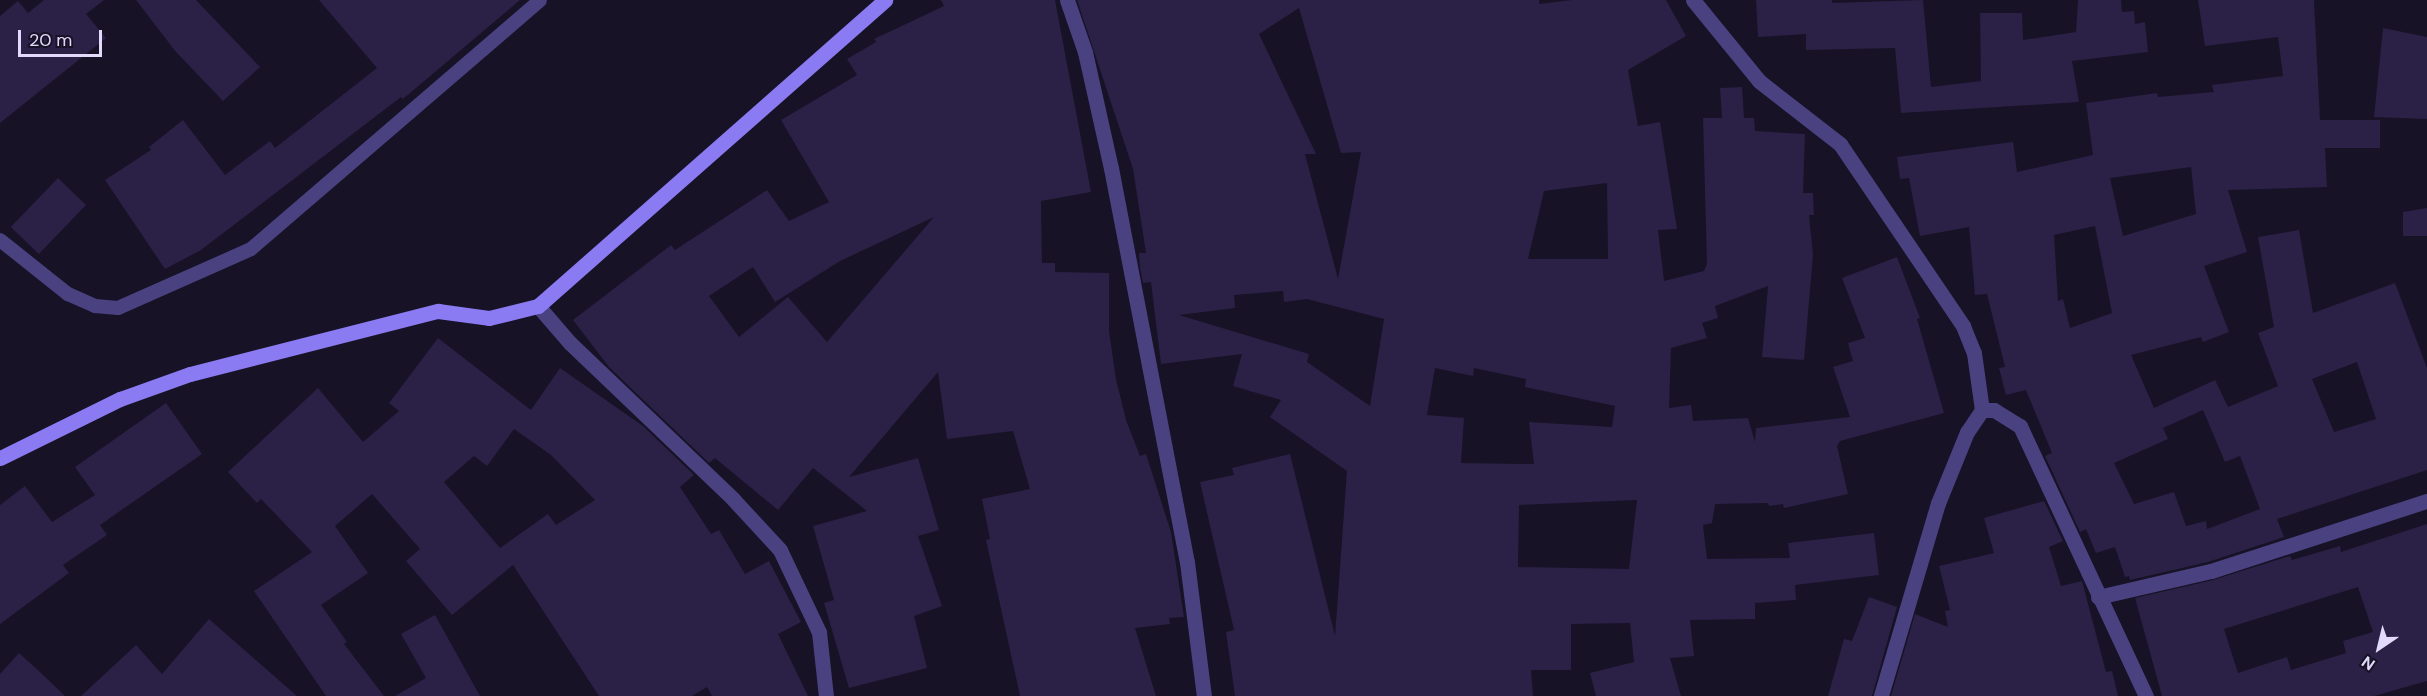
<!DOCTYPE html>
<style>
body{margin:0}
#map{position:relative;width:2427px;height:696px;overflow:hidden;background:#171226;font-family:"DM Sans",sans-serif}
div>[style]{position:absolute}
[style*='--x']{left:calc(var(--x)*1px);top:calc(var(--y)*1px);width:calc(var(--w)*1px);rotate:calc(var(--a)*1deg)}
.building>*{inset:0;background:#2b2045;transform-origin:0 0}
.lane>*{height:14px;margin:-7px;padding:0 7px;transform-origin:7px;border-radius:7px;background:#4a4280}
.street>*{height:15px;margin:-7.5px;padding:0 7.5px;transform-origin:7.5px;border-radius:7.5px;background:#4a4280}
.secondary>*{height:15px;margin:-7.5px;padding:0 7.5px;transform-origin:7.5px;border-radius:7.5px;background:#8a7bf2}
span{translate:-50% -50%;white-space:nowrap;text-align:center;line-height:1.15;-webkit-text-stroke:4.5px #171226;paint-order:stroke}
.north{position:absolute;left:2349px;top:618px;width:60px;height:60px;-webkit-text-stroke:4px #171226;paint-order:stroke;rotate:215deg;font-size:16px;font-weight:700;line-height:24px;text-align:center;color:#e1dafb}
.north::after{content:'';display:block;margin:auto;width:21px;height:27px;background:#e1dafb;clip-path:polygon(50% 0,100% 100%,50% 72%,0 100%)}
.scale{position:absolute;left:18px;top:30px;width:84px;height:27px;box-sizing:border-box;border:3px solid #e1dafb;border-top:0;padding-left:8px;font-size:18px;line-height:21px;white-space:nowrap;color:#e1dafb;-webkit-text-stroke:4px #171226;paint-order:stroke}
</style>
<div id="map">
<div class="building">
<div style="clip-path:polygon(44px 0,104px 0,86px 14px,106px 38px,0 123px,0 16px,18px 1px,28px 13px)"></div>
<div style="clip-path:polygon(136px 0,196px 0,260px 67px,223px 101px,176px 52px)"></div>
<div style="clip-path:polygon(319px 0,520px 0,403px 99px,401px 97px,201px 250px,165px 269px,105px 180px,151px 150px,149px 147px,183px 120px,225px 175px,270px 141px,275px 148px,377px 68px)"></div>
<div style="clip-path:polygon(evenodd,941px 0,1055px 0,1091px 192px,1041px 201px,1042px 263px,1055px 263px,1055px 272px,1109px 273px,1109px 331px,1116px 379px,1126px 420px,1140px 456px,1146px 454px,1171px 532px,1184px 617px,1169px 618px,1170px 624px,1135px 628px,1156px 696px,1020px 696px,986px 540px,990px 539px,982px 499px,1030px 489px,1013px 431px,947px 439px,938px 372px,849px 477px,918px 458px,939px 530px,918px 536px,942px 606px,914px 616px,927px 668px,849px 688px,824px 603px,834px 600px,813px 526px,867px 511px,813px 468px,778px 510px,715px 458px,709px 463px,609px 367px,573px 320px,671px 245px,675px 250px,767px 190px,789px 221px,829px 202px,781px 120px,857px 75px,847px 59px,876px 42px,874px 39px,944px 6px,941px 0,934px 217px,827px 342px,788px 297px,739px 337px,709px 296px,753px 267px,775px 302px,840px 261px,934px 217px)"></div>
<div style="clip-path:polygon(evenodd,1077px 0,1539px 0,1539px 4px,1572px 0,1666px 0,1686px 36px,1628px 70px,1638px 126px,1660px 122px,1677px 229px,1658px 230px,1664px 281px,1704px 271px,1707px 264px,1703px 118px,1722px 118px,1720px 88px,1742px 87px,1744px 118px,1754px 118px,1755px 131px,1805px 134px,1803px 193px,1813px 193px,1814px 215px,1809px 215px,1813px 255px,1804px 360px,1762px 357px,1768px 286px,1715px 306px,1718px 318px,1702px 323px,1707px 338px,1671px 348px,1669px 408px,1691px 405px,1693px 421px,1748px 418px,1755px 442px,1756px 428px,1850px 417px,1833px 367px,1853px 361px,1848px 343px,1865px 338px,1842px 278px,1897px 257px,1920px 318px,1917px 319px,1944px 413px,1840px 441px,1837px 446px,1848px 494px,1784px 508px,1783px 504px,1769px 506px,1768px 503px,1715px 504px,1712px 523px,1703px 525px,1707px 559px,1790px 558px,1788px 543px,1874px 533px,1879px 575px,1795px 585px,1796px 600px,1755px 603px,1755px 619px,1690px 620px,1694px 656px,1670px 658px,1681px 696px,1596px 696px,1590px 673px,1634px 662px,1630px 623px,1571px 624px,1571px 670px,1531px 670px,1533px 696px,1235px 696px,1226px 632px,1234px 630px,1200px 482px,1234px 475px,1232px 468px,1290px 454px,1335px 636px,1347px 471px,1270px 417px,1281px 400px,1233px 386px,1242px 354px,1161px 364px,1151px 282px,1143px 283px,1140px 268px,1139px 253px,1146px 253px,1133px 169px,1077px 0,1299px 8px,1341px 153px,1361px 152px,1338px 279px,1305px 154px,1316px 154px,1259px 34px,1299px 8px,1077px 0,1607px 183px,1608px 259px,1528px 259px,1544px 191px,1607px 183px,1077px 0,1283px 291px,1284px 302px,1307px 299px,1384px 319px,1370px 406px,1307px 362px,1309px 354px,1179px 315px,1235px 308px,1234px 295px,1283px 291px,1077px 0,1435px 368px,1473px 376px,1474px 368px,1526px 379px,1525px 387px,1615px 406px,1612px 427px,1529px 422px,1534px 464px,1461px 463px,1464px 418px,1427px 415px,1435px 368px,1077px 0,1637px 500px,1629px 569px,1518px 567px,1519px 505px,1637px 500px)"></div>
<div style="clip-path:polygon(1756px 0,1832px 0,1832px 3px,1923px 0,1931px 87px,1981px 81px,1980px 13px,2022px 13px,2023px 40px,2076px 32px,2078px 0,2121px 0,2122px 12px,2134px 11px,2135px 24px,2145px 22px,2148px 52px,2072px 61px,2079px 102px,1901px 113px,1895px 48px,1806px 50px,1806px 34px,1758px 37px)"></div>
<div style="clip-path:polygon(evenodd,2198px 0,2314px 0,2320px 120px,2380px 120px,2380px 148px,2325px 148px,2327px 187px,2228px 190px,2247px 252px,2204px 266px,2229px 332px,2203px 342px,2201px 337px,2131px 355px,2154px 408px,2215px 380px,2228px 407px,2278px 386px,2258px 333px,2274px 327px,2258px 237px,2299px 230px,2313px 313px,2395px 283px,2427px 368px,2427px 470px,2277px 519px,2284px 537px,2208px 562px,2130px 580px,2129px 576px,2125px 577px,2115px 547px,2096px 553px,2086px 529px,2080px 532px,2045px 456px,2052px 453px,2026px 390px,2006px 395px,1999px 368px,2005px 367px,1987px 294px,1975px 295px,1969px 227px,1920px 236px,1909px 178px,1900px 179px,1897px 157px,2013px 142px,2017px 172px,2093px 155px,2086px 103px,2157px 93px,2158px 97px,2214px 92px,2212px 85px,2283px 76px,2278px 37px,2205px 46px,2198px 0,2191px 167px,2196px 214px,2123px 236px,2110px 178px,2191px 167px,2198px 0,2095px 226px,2112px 313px,2070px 328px,2063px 299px,2058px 301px,2054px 235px,2095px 226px,2198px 0,2357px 362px,2376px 419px,2334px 432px,2312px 379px,2357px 362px,2198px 0,2203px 410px,2225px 462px,2240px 456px,2260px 509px,2207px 529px,2206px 521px,2186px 526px,2174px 492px,2134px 504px,2114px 463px,2168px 439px,2163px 428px,2203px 410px)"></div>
<div style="clip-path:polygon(2383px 28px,2427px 37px,2427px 119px,2374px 117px)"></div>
<div style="left:58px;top:178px;width:39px;height:68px;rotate:44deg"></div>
<div style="clip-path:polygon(2427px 208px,2427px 236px,2403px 236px,2403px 212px)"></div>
<div style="clip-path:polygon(evenodd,438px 338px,531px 410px,560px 368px,643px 426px,694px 475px,680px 487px,711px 534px,719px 530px,745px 574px,769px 561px,801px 622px,778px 634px,808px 696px,712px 696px,707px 687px,692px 696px,599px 696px,513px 565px,452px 615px,406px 561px,420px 549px,372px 494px,335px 526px,368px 573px,321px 605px,347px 642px,344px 644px,384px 696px,326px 696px,254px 591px,312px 552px,261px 499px,257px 503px,228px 472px,318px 388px,363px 442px,399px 411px,389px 403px,438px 338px,514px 429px,551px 455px,595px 500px,556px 525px,548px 514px,500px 548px,444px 482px,474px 456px,487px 466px,514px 429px)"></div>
<div style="clip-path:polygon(166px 403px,202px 454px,100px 525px,107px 535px,63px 565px,69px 573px,0 624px,0 505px,25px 486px,52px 522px,95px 495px,75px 467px)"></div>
<div style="clip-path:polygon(2044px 501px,2063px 541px,2049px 547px,2061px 586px,2082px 581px,2106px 672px,2112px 671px,2118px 696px,1891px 696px,1915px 614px,1948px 627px,1945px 611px,1950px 610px,1939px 566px,1994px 553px,1984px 518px)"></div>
<div style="clip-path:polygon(evenodd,2427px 524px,2427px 681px,2374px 696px,2162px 696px,2135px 598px,2213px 580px,2290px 556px,2292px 560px,2340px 546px,2341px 552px,2427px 524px,2358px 587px,2373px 632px,2343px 641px,2346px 653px,2291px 670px,2287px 657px,2238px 673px,2224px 629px,2358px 587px)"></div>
<div style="clip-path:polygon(1869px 597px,1897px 607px,1872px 696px,1828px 696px,1844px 639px,1852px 641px)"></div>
<div style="clip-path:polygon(435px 615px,480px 696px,395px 696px,426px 678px,401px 634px)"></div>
<div style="clip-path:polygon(209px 619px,297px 696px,81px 696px,136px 645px,162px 674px)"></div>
<div style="clip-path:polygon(19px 653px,39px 671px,65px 696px,0 696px,0 674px)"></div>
</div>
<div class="lane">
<div style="--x:0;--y:240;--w:87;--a:38.5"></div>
<div style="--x:68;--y:294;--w:30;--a:24"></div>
<div style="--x:95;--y:306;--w:23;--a:5"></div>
<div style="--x:118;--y:308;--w:145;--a:-23.9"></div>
<div style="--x:251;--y:249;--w:381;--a:-40.7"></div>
</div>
<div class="street">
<div style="--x:1067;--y:0;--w:55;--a:70.9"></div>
<div style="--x:1085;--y:52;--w:119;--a:77.4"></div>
<div style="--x:1111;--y:168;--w:401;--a:79.1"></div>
<div style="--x:1187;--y:562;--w:135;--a:82.8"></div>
<div style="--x:1693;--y:0;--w:104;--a:50.8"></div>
<div style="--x:1759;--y:81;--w:103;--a:37.9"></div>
<div style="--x:1840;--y:144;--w:220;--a:55.9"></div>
<div style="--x:1963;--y:326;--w:29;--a:68"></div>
<div style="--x:1974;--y:353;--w:58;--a:82"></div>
<div style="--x:1982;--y:410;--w:27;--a:124"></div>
<div style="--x:1967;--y:432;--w:77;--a:112.2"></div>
<div style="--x:1938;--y:503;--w:201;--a:106.5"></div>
<div style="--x:538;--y:306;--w:49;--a:49.1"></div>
<div style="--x:570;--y:343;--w:226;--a:43.7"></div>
<div style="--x:733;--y:499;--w:69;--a:47.3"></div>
<div style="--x:780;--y:550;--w:91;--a:64.6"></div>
<div style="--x:819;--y:632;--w:64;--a:83.8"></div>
<div style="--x:1982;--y:410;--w:12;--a:0"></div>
<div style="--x:1994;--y:410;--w:31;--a:32"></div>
<div style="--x:2020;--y:426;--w:298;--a:65"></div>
<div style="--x:2098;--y:597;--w:116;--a:-13"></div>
<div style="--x:2211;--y:571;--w:227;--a:-18"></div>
</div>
<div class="secondary">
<div style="--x:0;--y:458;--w:134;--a:-26.2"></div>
<div style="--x:120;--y:399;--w:74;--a:-19.7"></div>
<div style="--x:190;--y:374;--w:256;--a:-14.3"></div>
<div style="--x:438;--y:311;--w:51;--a:7.8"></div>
<div style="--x:489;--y:318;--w:50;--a:-13.8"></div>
<div style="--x:538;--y:306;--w:463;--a:-41.4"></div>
</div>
<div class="north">N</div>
<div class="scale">20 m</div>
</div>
